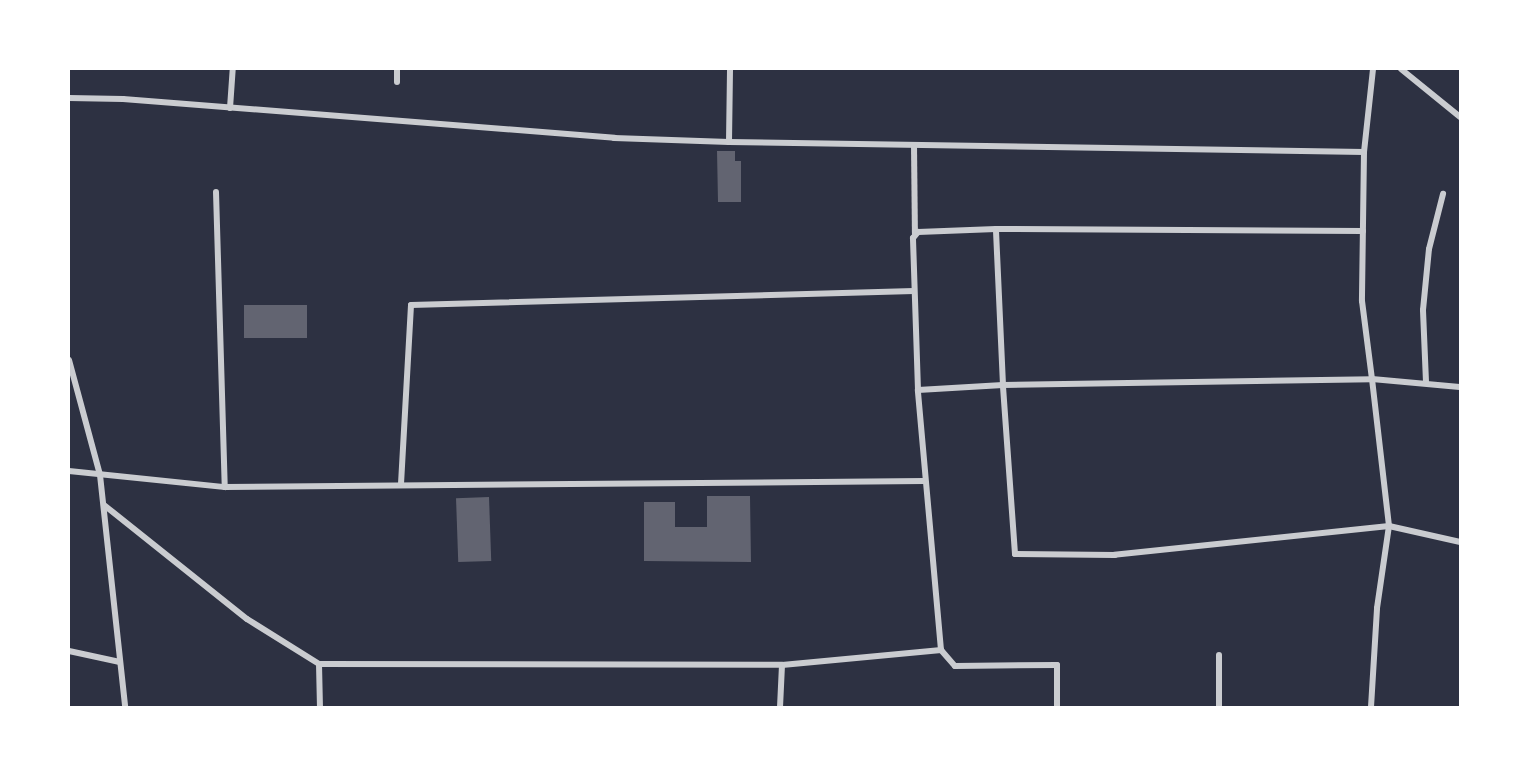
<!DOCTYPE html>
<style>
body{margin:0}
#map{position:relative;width:1529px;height:776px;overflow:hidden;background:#2d3142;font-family:"Crimson Pro",serif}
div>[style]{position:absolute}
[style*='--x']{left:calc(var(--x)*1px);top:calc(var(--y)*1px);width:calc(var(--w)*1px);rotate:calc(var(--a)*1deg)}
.building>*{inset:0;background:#626471;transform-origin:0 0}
.minor>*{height:6px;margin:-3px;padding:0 3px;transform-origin:3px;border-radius:3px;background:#caccd0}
span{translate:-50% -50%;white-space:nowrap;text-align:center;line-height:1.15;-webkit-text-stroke:6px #fff;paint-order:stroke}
.frame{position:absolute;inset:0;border:70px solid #fff;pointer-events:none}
</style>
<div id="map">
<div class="building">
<div style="clip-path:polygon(717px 151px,735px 151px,735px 161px,741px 161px,741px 202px,718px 202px)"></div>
<div style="left:244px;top:305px;width:63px;height:33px"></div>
<div style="clip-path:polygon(707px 496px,750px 496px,751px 562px,644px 561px,644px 502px,675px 502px,675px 527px,707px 527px)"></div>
<div style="left:489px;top:497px;width:64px;height:33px;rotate:88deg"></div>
</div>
<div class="minor">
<div style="--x:1401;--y:69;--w:76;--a:39.1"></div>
<div style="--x:397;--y:82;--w:13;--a:-90"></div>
<div style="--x:69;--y:98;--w:54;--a:1.1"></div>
<div style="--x:123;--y:99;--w:493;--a:4.5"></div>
<div style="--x:614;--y:138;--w:115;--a:2"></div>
<div style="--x:729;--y:142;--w:635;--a:0.9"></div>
<div style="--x:1364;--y:152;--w:149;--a:90.8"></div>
<div style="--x:1362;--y:301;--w:79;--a:82.7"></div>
<div style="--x:1372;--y:379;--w:88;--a:5.2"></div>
<div style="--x:230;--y:108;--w:39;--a:-86"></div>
<div style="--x:729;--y:142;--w:73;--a:-89.2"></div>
<div style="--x:914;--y:145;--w:89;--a:89.4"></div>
<div style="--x:1364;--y:152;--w:83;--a:-83.8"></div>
<div style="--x:216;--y:192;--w:295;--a:88.3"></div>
<div style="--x:69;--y:360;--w:119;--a:74.9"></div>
<div style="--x:100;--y:475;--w:233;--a:83.8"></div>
<div style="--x:1372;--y:379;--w:148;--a:83.4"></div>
<div style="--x:1389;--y:526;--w:276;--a:174"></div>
<div style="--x:1115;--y:555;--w:100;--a:-179.4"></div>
<div style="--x:1015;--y:554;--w:169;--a:-94.1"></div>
<div style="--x:1003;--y:385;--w:369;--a:-0.9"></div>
<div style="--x:1426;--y:382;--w:72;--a:-92.4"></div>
<div style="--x:1423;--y:310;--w:61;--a:-84.4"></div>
<div style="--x:1429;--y:249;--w:57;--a:-75.7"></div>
<div style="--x:918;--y:390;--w:85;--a:-3.4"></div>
<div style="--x:1003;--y:385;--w:156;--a:-92.6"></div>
<div style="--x:996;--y:229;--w:367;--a:0.3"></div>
<div style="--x:69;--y:471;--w:157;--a:5.9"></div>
<div style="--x:225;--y:487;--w:699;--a:-0.49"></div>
<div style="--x:401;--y:484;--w:179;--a:-86.8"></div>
<div style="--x:411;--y:305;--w:503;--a:-1.59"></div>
<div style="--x:104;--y:505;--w:183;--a:38.6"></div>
<div style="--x:247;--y:619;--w:85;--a:32"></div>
<div style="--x:319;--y:664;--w:43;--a:88.7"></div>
<div style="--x:941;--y:650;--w:21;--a:49"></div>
<div style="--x:955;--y:666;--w:102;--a:-0.6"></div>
<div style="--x:1057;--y:665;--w:42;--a:90"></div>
<div style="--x:69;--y:651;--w:52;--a:12.2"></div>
<div style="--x:1219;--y:655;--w:52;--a:90"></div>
<div style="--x:319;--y:664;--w:463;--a:0.1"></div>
<div style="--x:782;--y:665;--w:42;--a:92.7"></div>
<div style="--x:782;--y:665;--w:160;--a:-5.4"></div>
<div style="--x:941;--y:650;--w:261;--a:-95.1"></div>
<div style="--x:918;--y:390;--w:152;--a:-91.9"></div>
<div style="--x:913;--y:238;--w:8;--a:-50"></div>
<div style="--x:918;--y:232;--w:78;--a:-2.2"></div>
<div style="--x:1371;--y:707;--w:99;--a:-86.5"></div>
<div style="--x:1377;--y:608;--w:83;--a:-81.7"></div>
<div style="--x:1389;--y:526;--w:73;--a:12.7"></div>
</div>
<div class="frame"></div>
</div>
